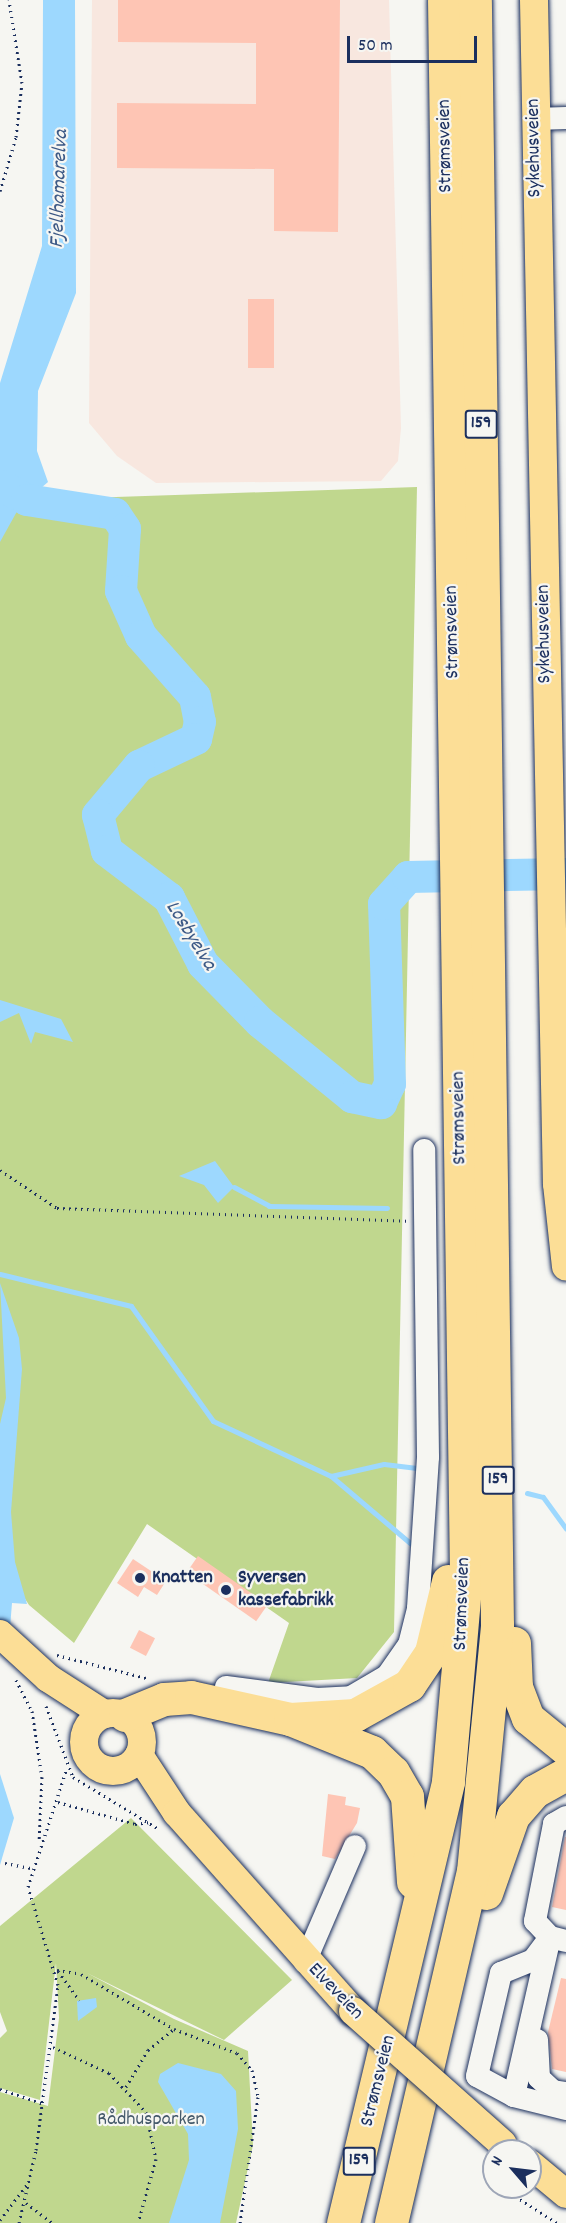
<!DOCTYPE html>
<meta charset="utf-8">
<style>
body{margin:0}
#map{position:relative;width:566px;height:2223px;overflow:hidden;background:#f6f6f2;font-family:Dekko,sans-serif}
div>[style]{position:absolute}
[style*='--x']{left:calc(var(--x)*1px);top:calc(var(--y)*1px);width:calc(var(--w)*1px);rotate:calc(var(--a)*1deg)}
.built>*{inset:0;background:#f8e7df}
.green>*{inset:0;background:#c0d78e}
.water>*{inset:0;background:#9dd8fe}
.stream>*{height:5px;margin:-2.5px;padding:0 2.5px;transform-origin:2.5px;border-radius:2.5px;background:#9dd8fe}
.river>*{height:32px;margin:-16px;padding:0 16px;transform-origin:16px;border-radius:16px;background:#9dd8fe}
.building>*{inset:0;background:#fec5b4;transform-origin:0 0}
.path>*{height:3px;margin-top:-1.5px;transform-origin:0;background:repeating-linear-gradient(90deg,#1b2f5e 0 1.5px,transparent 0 6px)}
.roads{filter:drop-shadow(0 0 2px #1b2f5e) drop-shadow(0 0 2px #1b2f5e)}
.minor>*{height:22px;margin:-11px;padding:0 11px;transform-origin:11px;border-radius:11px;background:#f6f6f2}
.major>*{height:28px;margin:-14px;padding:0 14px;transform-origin:14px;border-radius:14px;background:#fcde96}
.major>.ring{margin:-14px;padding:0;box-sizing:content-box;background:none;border:28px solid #fcde96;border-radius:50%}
.highway>*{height:33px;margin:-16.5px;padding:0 16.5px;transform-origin:16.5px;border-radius:16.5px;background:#fcde96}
.bridges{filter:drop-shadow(0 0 2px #1b2f5e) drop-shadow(0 0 2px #1b2f5e)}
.major-bridge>*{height:28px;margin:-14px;padding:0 14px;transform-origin:14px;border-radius:14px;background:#fcde96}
.dots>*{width:16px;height:16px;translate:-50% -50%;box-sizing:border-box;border:3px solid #f6f6f2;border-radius:50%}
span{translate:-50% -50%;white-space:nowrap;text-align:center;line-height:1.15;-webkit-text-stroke:4.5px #f6f6f2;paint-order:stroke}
.shield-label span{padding:2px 4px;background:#f6f6f2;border:2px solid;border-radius:4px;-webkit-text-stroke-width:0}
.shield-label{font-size:18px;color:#1b2f5e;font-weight:700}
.street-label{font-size:20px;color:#1b2f5e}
.poi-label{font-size:20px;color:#1b2f5e;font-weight:700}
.left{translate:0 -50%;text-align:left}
.park-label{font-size:20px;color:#44596a}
.water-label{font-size:21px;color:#3c5986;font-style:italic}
.north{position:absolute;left:482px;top:2139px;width:60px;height:60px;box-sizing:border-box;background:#f6f6f2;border:2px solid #9ea6b7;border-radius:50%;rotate:298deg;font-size:16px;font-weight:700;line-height:24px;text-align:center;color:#1b2f5e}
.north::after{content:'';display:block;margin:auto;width:21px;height:27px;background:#1b2f5e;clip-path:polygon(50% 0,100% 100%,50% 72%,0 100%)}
.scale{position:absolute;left:347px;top:36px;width:130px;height:27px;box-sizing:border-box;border:3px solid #1b2f5e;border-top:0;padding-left:8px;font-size:18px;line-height:21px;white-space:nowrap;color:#1b2f5e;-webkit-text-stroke:4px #f6f6f2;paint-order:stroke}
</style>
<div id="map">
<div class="built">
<div style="clip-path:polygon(92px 0,389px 0,401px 428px,398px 461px,381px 481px,156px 483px,117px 456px,89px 423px)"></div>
</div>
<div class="green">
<div style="clip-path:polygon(417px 487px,394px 1632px,357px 1678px,268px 1683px,289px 1623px,147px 1524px,74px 1643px,29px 1605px,0 1560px,0 506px,20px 506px,27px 500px)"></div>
<div style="clip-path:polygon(131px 1818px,292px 1980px,224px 2040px,87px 1973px,174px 2019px,248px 2051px,253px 2145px,236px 2223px,0 2223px,0 2092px,48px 2106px,59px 2018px,56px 1963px,40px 2100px,0 2088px,0 2038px,7px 2031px,0 2012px,0 1926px)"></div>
</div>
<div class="water">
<div style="clip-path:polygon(43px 0,75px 0,76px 293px,38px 391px,37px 451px,48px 482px,20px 506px,0 542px,0 383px,42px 246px)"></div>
<div style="clip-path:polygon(0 1000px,61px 1019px,73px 1042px,35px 1032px,31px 1044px,19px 1013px,0 1022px)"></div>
<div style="clip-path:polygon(215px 1161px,234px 1187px,218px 1203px,204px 1185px,179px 1176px)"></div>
<div style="clip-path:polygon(0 1283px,19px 1338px,22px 1369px,11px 1512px,15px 1562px,27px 1604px,12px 1603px,10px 1628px,0 1639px,0 1424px,6px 1398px)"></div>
<div style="clip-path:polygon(0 1774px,14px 1818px,0 1865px)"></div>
<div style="clip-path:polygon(96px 1998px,97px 2007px,78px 2021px,77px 2001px)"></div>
<div style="clip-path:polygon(178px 2063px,221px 2074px,236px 2091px,238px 2129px,220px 2223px,169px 2223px,189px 2160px,188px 2134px,158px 2082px,160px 2074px)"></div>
</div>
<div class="stream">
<div style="--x:234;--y:1187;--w:40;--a:28"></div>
<div style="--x:269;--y:1206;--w:118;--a:1"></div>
<div style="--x:0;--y:1274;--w:135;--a:13.7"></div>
<div style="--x:131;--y:1306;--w:141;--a:54.5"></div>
<div style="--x:213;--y:1421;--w:130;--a:25"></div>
<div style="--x:331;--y:1476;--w:104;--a:40.3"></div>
<div style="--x:331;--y:1476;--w:54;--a:-12.8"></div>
<div style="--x:384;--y:1464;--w:33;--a:7"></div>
<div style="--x:527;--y:1493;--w:16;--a:14"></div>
<div style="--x:543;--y:1497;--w:39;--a:54"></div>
</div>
<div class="river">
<div style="--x:2;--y:486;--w:29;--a:29"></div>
<div style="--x:27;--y:500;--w:89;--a:9"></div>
<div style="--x:115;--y:514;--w:18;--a:56"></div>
<div style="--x:125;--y:529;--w:62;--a:93.7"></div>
<div style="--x:121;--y:591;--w:49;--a:66"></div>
<div style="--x:141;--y:636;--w:81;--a:48.5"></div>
<div style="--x:195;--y:697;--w:25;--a:79"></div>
<div style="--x:200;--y:722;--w:17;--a:103"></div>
<div style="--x:196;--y:739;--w:63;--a:154.7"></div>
<div style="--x:139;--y:766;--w:64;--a:129.9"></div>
<div style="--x:98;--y:815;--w:37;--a:76"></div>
<div style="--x:107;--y:851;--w:78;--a:37.2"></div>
<div style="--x:169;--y:898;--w:74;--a:62.7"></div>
<div style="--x:203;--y:964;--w:81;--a:45.5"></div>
<div style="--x:260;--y:1022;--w:119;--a:39.2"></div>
<div style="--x:352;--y:1097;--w:30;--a:12"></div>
<div style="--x:381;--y:1103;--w:21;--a:-65"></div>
<div style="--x:390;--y:1084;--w:180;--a:-91.9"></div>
<div style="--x:384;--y:904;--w:36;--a:-48"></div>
<div style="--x:408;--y:877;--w:158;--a:-1.1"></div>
</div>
<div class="building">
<div style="clip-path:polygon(118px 0,340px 0,338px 232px,274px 231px,274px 169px,117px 168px,117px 103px,256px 104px,256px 43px,118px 42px)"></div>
<div style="left:248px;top:299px;width:26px;height:69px"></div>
<div style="left:198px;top:1556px;width:85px;height:20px;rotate:35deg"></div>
<div style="clip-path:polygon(133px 1559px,166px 1581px,157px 1595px,144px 1587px,138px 1597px,117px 1583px)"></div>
<div style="left:139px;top:1630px;width:18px;height:20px;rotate:27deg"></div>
<div style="clip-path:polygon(328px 1794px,346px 1797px,345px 1805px,360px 1808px,357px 1823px,335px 1859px,322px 1856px)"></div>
<div style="clip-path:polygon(565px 1837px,566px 1837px,566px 1910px,552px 1907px)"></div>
<div style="clip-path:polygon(561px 1978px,566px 1979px,566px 2072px,552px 2069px,548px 2032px)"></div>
</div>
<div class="path">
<div style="--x:0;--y:191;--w:56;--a:-73.5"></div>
<div style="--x:16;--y:137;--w:54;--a:-83.7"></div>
<div style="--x:22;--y:83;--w:84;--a:-98.9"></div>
<div style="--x:0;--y:1170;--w:69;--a:33.7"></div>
<div style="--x:57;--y:1208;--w:350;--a:2.1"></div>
<div style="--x:57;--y:1655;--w:92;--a:14.5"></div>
<div style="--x:16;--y:1680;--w:35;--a:63"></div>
<div style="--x:32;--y:1711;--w:67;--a:81.4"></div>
<div style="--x:42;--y:1777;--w:65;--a:92.6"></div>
<div style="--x:46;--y:1706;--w:76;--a:69.2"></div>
<div style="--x:73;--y:1777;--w:100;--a:31.2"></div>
<div style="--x:58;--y:1802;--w:80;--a:15.9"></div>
<div style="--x:135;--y:1824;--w:15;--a:-8"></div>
<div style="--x:5;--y:1863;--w:26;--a:11"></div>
<div style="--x:57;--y:1970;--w:24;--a:9"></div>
<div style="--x:81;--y:1974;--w:108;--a:30.6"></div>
<div style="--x:174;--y:2029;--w:67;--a:20.9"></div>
<div style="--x:237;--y:2053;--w:23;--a:49"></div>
<div style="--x:252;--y:2070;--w:28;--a:77"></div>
<div style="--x:258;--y:2097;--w:127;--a:98.1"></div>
<div style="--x:58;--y:1971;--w:36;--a:54"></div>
<div style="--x:53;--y:2047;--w:62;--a:24.9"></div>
<div style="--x:109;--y:2073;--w:54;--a:46.5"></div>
<div style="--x:146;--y:2112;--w:48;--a:78"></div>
<div style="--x:156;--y:2159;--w:66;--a:105.7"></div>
<div style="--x:126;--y:2087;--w:43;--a:-59.3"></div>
<div style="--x:148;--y:2050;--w:33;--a:-39"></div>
<div style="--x:0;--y:2089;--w:46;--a:18.8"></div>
<div style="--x:515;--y:2196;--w:50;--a:32.7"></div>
<div style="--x:26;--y:2203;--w:34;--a:37"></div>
<div style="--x:0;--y:2220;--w:46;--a:-52.9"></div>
<div style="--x:19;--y:2223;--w:75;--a:-76.9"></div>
<div style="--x:36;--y:2150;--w:166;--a:-82.4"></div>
<div style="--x:58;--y:1985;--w:102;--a:-107"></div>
<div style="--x:28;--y:1887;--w:125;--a:-71.9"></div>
</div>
<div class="roads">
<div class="minor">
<div style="--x:535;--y:119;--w:31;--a:-2"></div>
<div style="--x:226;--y:1687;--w:92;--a:7.5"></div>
<div style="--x:317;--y:1699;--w:34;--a:-3"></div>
<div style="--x:351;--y:1697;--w:42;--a:-30.3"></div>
<div style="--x:387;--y:1676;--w:38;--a:-55"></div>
<div style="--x:409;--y:1645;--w:38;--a:-76"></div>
<div style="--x:418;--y:1608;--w:151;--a:-86.2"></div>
<div style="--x:428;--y:1457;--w:307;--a:-90.7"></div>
<div style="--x:566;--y:1817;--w:14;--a:150"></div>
<div style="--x:554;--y:1824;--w:99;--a:101.1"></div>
<div style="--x:535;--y:1921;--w:22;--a:47"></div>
<div style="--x:550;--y:1937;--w:16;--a:14"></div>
<div style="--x:550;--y:1937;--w:163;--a:102.8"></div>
<div style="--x:514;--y:2096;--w:54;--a:14"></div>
<div style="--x:305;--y:1962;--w:126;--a:-66.7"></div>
<div style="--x:537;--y:2040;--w:38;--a:87"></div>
<div style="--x:539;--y:2078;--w:19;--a:43"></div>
<div style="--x:553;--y:2091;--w:13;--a:9"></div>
<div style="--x:514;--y:2096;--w:42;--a:-151.6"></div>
<div style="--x:477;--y:2076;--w:106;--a:-76.9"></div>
<div style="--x:501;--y:1973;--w:35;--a:-22"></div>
<div style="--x:533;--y:1960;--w:25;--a:-53"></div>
</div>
<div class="major">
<div style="--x:534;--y:0;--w:1184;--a:88.89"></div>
<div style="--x:557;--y:1184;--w:83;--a:83.8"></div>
<div style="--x:0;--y:1634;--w:65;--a:42.5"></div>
<div style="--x:48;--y:1678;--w:67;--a:32.7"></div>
<div class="ring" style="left:84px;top:1713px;width:30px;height:30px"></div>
<div style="--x:139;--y:1755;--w:69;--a:56.8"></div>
<div style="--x:177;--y:1813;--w:265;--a:48.4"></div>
<div style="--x:530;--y:2164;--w:47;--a:39.8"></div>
</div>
<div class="highway">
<div style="--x:514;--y:1643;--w:44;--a:87.4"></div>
<div style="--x:516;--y:1687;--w:33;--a:69"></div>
<div style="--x:528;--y:1718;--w:49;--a:39.2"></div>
<div style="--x:125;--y:1715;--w:42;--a:-22.3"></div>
<div style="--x:164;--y:1699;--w:27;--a:-4"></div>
<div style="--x:191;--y:1697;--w:101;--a:12.5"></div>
<div style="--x:290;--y:1719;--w:88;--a:21.9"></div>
<div style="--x:372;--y:1752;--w:29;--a:44"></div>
<div style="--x:393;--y:1772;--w:28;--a:60"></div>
<div style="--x:407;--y:1796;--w:86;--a:86"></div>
<div style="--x:290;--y:1719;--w:65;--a:-3.5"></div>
<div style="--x:355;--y:1715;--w:62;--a:-29.1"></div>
<div style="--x:409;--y:1685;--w:40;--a:-56"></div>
<div style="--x:431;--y:1652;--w:73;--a:-76.5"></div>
<div style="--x:486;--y:1893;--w:82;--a:-70.7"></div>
<div style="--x:513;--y:1816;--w:33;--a:-49"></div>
<div style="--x:535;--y:1791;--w:35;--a:-29"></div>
<div style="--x:343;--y:2223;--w:454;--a:-76.6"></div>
<div style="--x:448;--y:1781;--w:208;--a:-85"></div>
<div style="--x:466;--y:1574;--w:1574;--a:-90.8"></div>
<div style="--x:391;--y:2223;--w:361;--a:-76.9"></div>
<div style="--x:473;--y:1871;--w:247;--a:-84.4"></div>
<div style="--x:497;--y:1625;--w:1625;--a:-90.78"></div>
</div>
</div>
<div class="bridges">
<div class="major-bridge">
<div style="--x:353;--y:2011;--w:200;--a:41.6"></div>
</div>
</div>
<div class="dots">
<div style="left:140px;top:1578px;background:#1b2f5e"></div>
<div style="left:226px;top:1590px;background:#1b2f5e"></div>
</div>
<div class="shield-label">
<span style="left:481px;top:424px">159</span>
<span style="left:498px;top:1480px">159</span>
<span style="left:359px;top:2161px">159</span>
</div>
<div class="street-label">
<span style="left:446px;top:146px;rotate:-91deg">Strømsveien</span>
<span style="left:535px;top:148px;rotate:-91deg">Sykehusveien</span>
<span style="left:453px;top:632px;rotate:-91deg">Strømsveien</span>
<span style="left:545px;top:634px;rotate:-91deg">Sykehusveien</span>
<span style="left:460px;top:1118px;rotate:-91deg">Strømsveien</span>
<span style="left:463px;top:1604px;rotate:-88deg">Strømsveien</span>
<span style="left:335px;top:1992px;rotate:46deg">Elveveien</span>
<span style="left:379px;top:2081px;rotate:-76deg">Strømsveien</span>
</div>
<div class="poi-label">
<span class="left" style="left:152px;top:1578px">Knatten</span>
<span class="left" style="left:238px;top:1590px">Syversen<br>kassefabrikk</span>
</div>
<div class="park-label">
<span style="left:151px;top:2120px">Rådhusparken</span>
</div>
<div class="water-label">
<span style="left:60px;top:189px;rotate:-88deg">Fjellhamarelva</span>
<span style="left:190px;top:936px;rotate:58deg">Losbyelva</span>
</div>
<div class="north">N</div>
<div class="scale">50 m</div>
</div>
